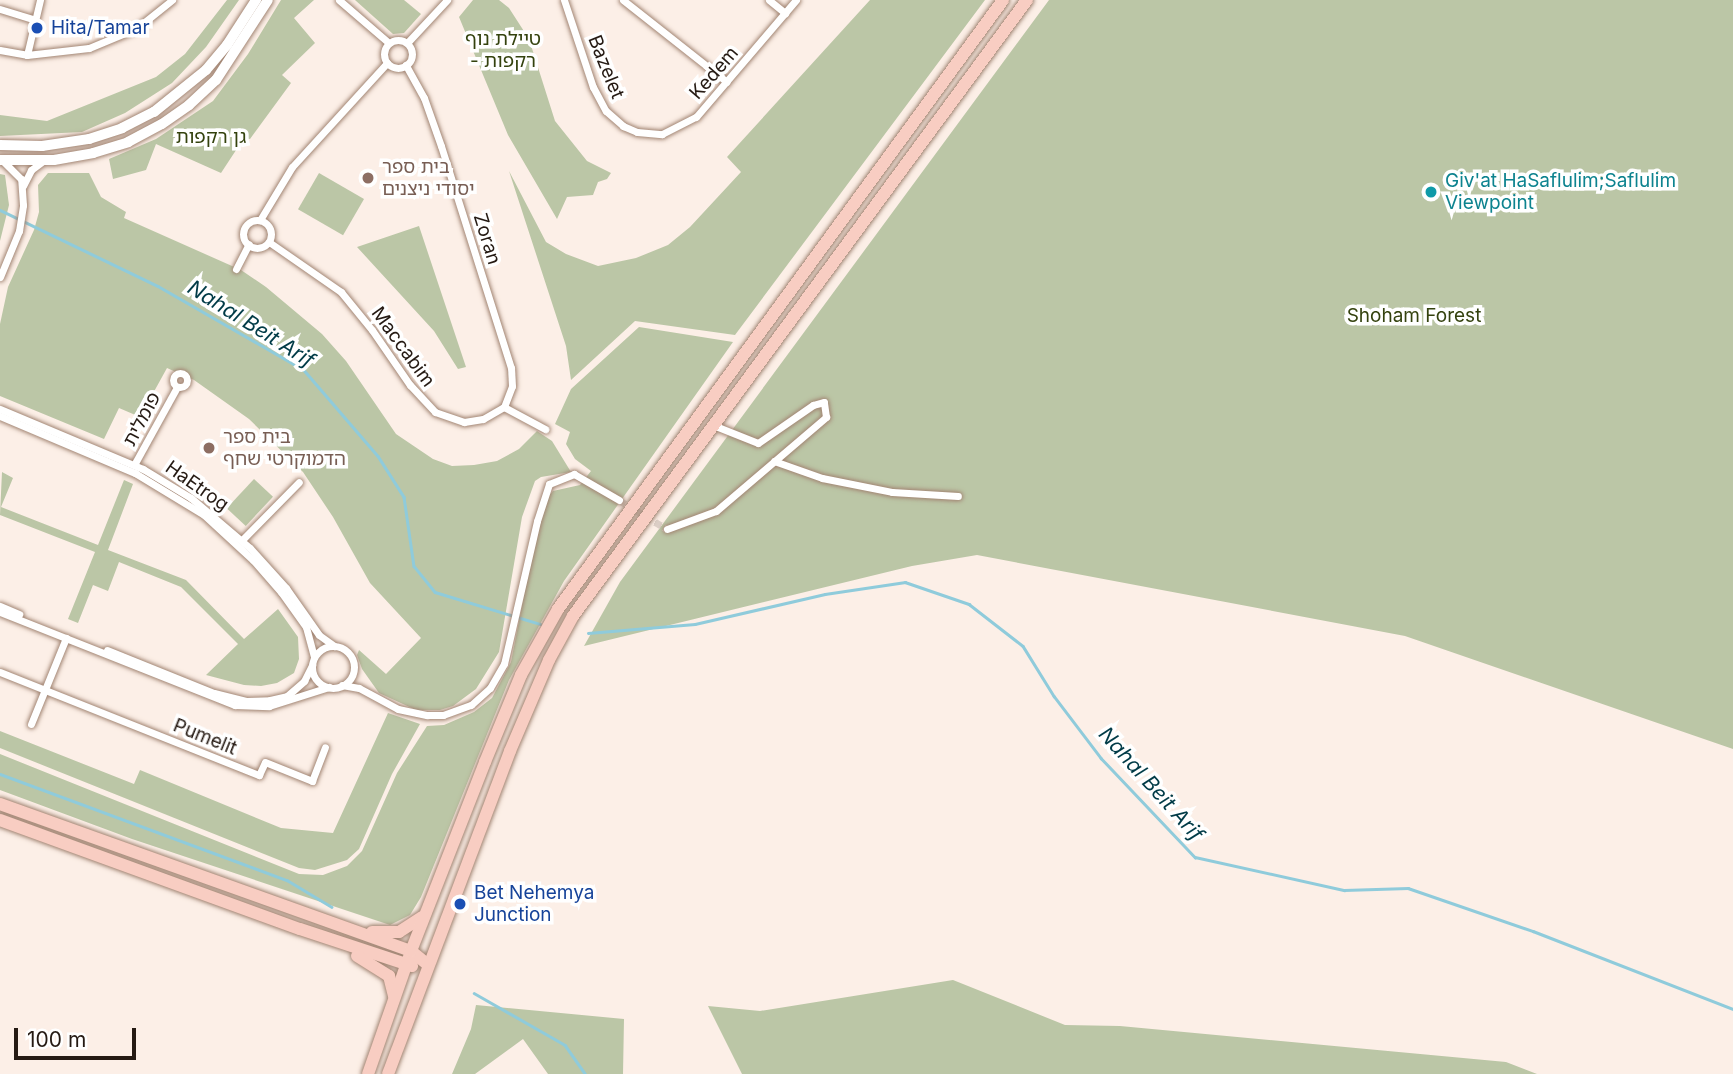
<!DOCTYPE html>
<meta charset="utf-8">
<style>
body{margin:0}
#map{position:relative;width:1733px;height:1074px;overflow:hidden;background:#fcefe7;font-family:Inter,"Noto Sans Hebrew",sans-serif}
div>[style]{position:absolute}
[style*='--x']{left:calc(var(--x)*1px);top:calc(var(--y)*1px);width:calc(var(--w)*1px);rotate:calc(var(--a)*1deg)}
.green>*{inset:0;background:#bbc6a6;transform-origin:0 0}
.stream>*{height:2.5px;margin:-1.25px;padding:0 1.25px;transform-origin:1.25px;border-radius:1.25px;background:#8fcbdb}
.minor-tunnel>*{height:7px;margin-top:-3.5px;transform-origin:0;background:repeating-linear-gradient(90deg,#dccfc7 0 7px,transparent 0 10.5px)}
.roads{filter:drop-shadow(0 0 2px #a28573) drop-shadow(0 0 2px #a28573)}
.minor>*{height:7px;margin:-3.5px;padding:0 3.5px;transform-origin:3.5px;border-radius:3.5px;background:#fff}
.minor>.ring{margin:-3.5px;padding:0;box-sizing:content-box;background:none;border:7px solid #fff;border-radius:50%}
.secondary>*{height:10px;margin:-5px;padding:0 5px;transform-origin:5px;border-radius:5px;background:#fff}
.primary>*{height:12px;margin:-6px;padding:0 6px;transform-origin:6px;border-radius:6px;background:#f8cdc2}
.dots>*{width:19px;height:19px;translate:-50% -50%;box-sizing:border-box;border:4px solid #fff;border-radius:50%}
span{translate:-50% -50%;white-space:nowrap;text-align:center;line-height:1.15;-webkit-text-stroke:7px #fff;paint-order:stroke}
.transit-label{font-size:19px;color:#164399}
.left{translate:0 -50%;text-align:left}
.park-label{font-size:19px;color:#34420e}
.street-label{font-size:19px;color:#251a13}
.education-label{font-size:19px;color:#785e54}
.culture-label{font-size:19px;color:#0d838f}
.water-label{font-size:21px;color:#013b47;font-style:italic}
.scale{position:absolute;left:14px;top:1028px;width:122px;height:32px;box-sizing:border-box;border:4px solid #251a13;border-top:0;padding-left:9px;font-size:21px;line-height:24px;white-space:nowrap;color:#251a13;-webkit-text-stroke:5px #fff;paint-order:stroke}
</style>
<div id="map">
<div class="green">
<div style="clip-path:polygon(227px 0,239px 0,206px 47px,172px 83px,125px 113px,82px 132px,0 136px,0 115px,47px 121px,156px 77px,185px 54px)"></div>
<div style="clip-path:polygon(281px 0,314px 0,294px 18px,315px 43px,282px 75px,291px 83px,250px 139px,244px 138px,221px 173px,156px 144px,146px 170px,113px 179px,109px 159px,156px 139px,213px 101px,248px 54px)"></div>
<div style="clip-path:polygon(355px 0,404px 0,421px 14px,404px 33px,393px 34px)"></div>
<div style="clip-path:polygon(473px 0,499px 0,509px 8px,529px 39px,555px 121px,587px 161px,611px 173px,607px 179px,598px 182px,593px 195px,567px 197px,557px 219px,508px 135px,459px 17px)"></div>
<div style="clip-path:polygon(870px 0,985px 0,735px 335px,635px 321px,571px 380px,566px 346px,509px 171px,546px 242px,566px 254px,598px 266px,636px 258px,668px 245px,690px 227px,741px 172px,727px 157px)"></div>
<div style="clip-path:polygon(1049px 0,1733px 0,1733px 749px,1405px 636px,977px 555px,912px 566px,584px 646px,620px 582px)"></div>
<div style="clip-path:polygon(48px 173px,89px 173px,101px 197px,126px 212px,124px 218px,241px 270px,266px 287px,322px 334px,346px 361px,396px 434px,433px 459px,452px 466px,474px 465px,497px 461px,519px 449px,537px 431px,552px 441px,571px 472px,541px 477px,535px 481px,522px 517px,499px 652px,476px 689px,453px 706px,440px 710px,416px 710px,379px 693px,362px 669px,357px 655px,359px 650px,386px 674px,421px 638px,370px 583px,333px 517px,303px 472px,249px 419px,194px 380px,167px 368px,140px 417px,119px 408px,104px 439px,0 396px,0 324px,8px 287px,34px 230px,39px 212px,38px 185px)"></div>
<div style="left:319px;top:173px;width:52px;height:42px;rotate:30deg"></div>
<div style="clip-path:polygon(0 174px,5px 175px,9px 205px,0 241px)"></div>
<div style="clip-path:polygon(419px 226px,466px 367px,458px 369px,434px 331px,357px 247px)"></div>
<div style="clip-path:polygon(639px 327px,733px 342px,564px 581px,509px 680px,421px 897px,410px 915px,390px 925px,132px 839px,0 790px,0 754px,299px 874px,323px 875px,347px 866px,362px 851px,397px 773px,427px 726px,444px 725px,474px 712px,492px 698px,511px 662px,542px 503px,553px 491px,580px 485px,591px 471px,575px 459px,566px 444px,570px 432px,555px 424px,571px 389px)"></div>
<div style="clip-path:polygon(2px 472px,13px 478px,1px 507px,98px 545px,124px 480px,133px 484px,108px 550px,186px 580px,244px 639px,278px 609px,298px 637px,299px 659px,294px 673px,277px 683px,261px 686px,244px 685px,206px 675px,238px 644px,181px 587px,119px 562px,108px 591px,93px 585px,78px 623px,68px 619px,95px 552px,0 515px)"></div>
<div style="left:254px;top:479px;width:26px;height:40px;rotate:43deg"></div>
<div style="clip-path:polygon(388px 713px,420px 724px,392px 774px,359px 849px,347px 860px,315px 870px,299px 868px,0 748px,0 731px,134px 784px,140px 770px,281px 828px,333px 833px)"></div>
<div style="clip-path:polygon(953px 980px,1065px 1025px,1120px 1026px,1506px 1062px,1537px 1074px,742px 1074px,708px 1006px,760px 1011px)"></div>
<div style="clip-path:polygon(476px 1005px,624px 1019px,623px 1074px,548px 1074px,523px 1039px,475px 1074px,452px 1074px,471px 1029px)"></div>
</div>
<div class="stream">
<div style="--x:0;--y:210;--w:175;--a:25.7"></div>
<div style="--x:158;--y:286;--w:168;--a:29.9"></div>
<div style="--x:304;--y:370;--w:113;--a:49.3"></div>
<div style="--x:378;--y:456;--w:49;--a:57.6"></div>
<div style="--x:404;--y:497;--w:70;--a:81.8"></div>
<div style="--x:414;--y:566;--w:33;--a:51"></div>
<div style="--x:435;--y:592;--w:110;--a:16.9"></div>
<div style="--x:588;--y:633;--w:107;--a:-4.8"></div>
<div style="--x:695;--y:624;--w:133;--a:-13"></div>
<div style="--x:825;--y:594;--w:81;--a:-8.5"></div>
<div style="--x:905;--y:582;--w:68;--a:19"></div>
<div style="--x:969;--y:604;--w:68;--a:37.9"></div>
<div style="--x:1023;--y:646;--w:59;--a:58.2"></div>
<div style="--x:1054;--y:696;--w:78;--a:52.8"></div>
<div style="--x:1101;--y:758;--w:137;--a:46.5"></div>
<div style="--x:1195;--y:857;--w:153;--a:12.5"></div>
<div style="--x:1344;--y:890;--w:64;--a:-1.8"></div>
<div style="--x:1408;--y:888;--w:132;--a:19"></div>
<div style="--x:1533;--y:931;--w:215;--a:21.3"></div>
<div style="--x:0;--y:774;--w:306;--a:20.3"></div>
<div style="--x:287;--y:880;--w:52;--a:31"></div>
<div style="--x:474;--y:993;--w:105;--a:29.7"></div>
<div style="--x:565;--y:1045;--w:35;--a:55"></div>
</div>
<div class="minor-tunnel">
<div style="--x:619;--y:500;--w:56;--a:31.1"></div>
</div>
<div class="roads">
<div class="minor">
<div style="--x:339;--y:0;--w:66;--a:40.7"></div>
<div style="--x:564;--y:0;--w:92;--a:71.6"></div>
<div style="--x:593;--y:87;--w:27;--a:62"></div>
<div style="--x:606;--y:111;--w:23;--a:41"></div>
<div style="--x:623;--y:126;--w:15;--a:23"></div>
<div style="--x:637;--y:132;--w:25;--a:5"></div>
<div style="--x:662;--y:134;--w:38;--a:-27"></div>
<div style="--x:696;--y:117;--w:154;--a:-49.5"></div>
<div style="--x:623;--y:0;--w:132;--a:38.3"></div>
<div style="--x:769;--y:0;--w:21;--a:39"></div>
<div style="--x:0;--y:9;--w:37;--a:17"></div>
<div class="ring" style="left:384px;top:40px;width:21px;height:21px"></div>
<div style="--x:407;--y:43;--w:59;--a:-47.1"></div>
<div style="--x:0;--y:50;--w:27;--a:10"></div>
<div style="--x:27;--y:55;--w:62;--a:-6.4"></div>
<div style="--x:89;--y:48;--w:52;--a:-22.6"></div>
<div style="--x:137;--y:28;--w:45;--a:-38.7"></div>
<div style="--x:27;--y:55;--w:57;--a:-76.7"></div>
<div style="--x:23;--y:186;--w:18;--a:-63"></div>
<div style="--x:31;--y:170;--w:15;--a:-37"></div>
<div style="--x:260;--y:220;--w:62;--a:-58.9"></div>
<div style="--x:292;--y:167;--w:141;--a:-47.6"></div>
<div class="ring" style="left:243px;top:220px;width:21px;height:21px"></div>
<div style="--x:269;--y:242;--w:88;--a:34.8"></div>
<div style="--x:341;--y:292;--w:49;--a:50.8"></div>
<div style="--x:372;--y:330;--w:67;--a:55.4"></div>
<div style="--x:410;--y:385;--w:37;--a:47"></div>
<div style="--x:435;--y:412;--w:31;--a:19"></div>
<div style="--x:464;--y:422;--w:19;--a:-9"></div>
<div style="--x:483;--y:419;--w:24;--a:-30"></div>
<div style="--x:504;--y:407;--w:22;--a:-69"></div>
<div style="--x:512;--y:386;--w:18;--a:-93"></div>
<div style="--x:511;--y:368;--w:233;--a:-107.5"></div>
<div style="--x:441;--y:146;--w:51;--a:-109.5"></div>
<div style="--x:424;--y:98;--w:38;--a:-119"></div>
<div style="--x:236;--y:269;--w:28;--a:-63"></div>
<div style="--x:0;--y:277;--w:50;--a:-67.6"></div>
<div style="--x:19;--y:231;--w:26;--a:-81"></div>
<div style="--x:23;--y:205;--w:26;--a:-94"></div>
<div style="--x:21;--y:179;--w:27;--a:-135"></div>
<div class="ring" style="left:173px;top:373px;width:7px;height:7px"></div>
<div style="--x:504;--y:407;--w:47;--a:28.2"></div>
<div style="--x:0;--y:409;--w:155;--a:22.8"></div>
<div style="--x:143;--y:469;--w:56;--a:31.1"></div>
<div style="--x:191;--y:498;--w:77;--a:40.3"></div>
<div style="--x:250;--y:548;--w:54;--a:48"></div>
<div style="--x:286;--y:588;--w:57;--a:54.9"></div>
<div style="--x:319;--y:635;--w:19;--a:36"></div>
<div style="--x:0;--y:416;--w:147;--a:22.9"></div>
<div style="--x:135;--y:473;--w:81;--a:31.3"></div>
<div style="--x:204;--y:515;--w:67;--a:42.6"></div>
<div style="--x:253;--y:560;--w:43;--a:48.8"></div>
<div style="--x:281;--y:592;--w:43;--a:54.5"></div>
<div style="--x:306;--y:627;--w:31;--a:75"></div>
<div style="--x:774;--y:461;--w:51;--a:19.5"></div>
<div style="--x:822;--y:478;--w:71;--a:11.3"></div>
<div style="--x:892;--y:492;--w:66;--a:3.5"></div>
<div style="--x:134;--y:465;--w:89;--a:-61.1"></div>
<div style="--x:667;--y:529;--w:52;--a:-20.2"></div>
<div style="--x:716;--y:511;--w:145;--a:-40.5"></div>
<div style="--x:826;--y:417;--w:15;--a:-98"></div>
<div style="--x:824;--y:402;--w:11;--a:165"></div>
<div style="--x:813;--y:405;--w:67;--a:145.4"></div>
<div style="--x:758;--y:443;--w:48;--a:-158.2"></div>
<div style="--x:242;--y:540;--w:81;--a:-45.5"></div>
<div style="--x:0;--y:606;--w:21;--a:23"></div>
<div style="--x:0;--y:612;--w:253;--a:21.6"></div>
<div style="--x:235;--y:705;--w:34;--a:2"></div>
<div style="--x:269;--y:706;--w:63;--a:-17.6"></div>
<div class="ring" style="left:312px;top:646px;width:35px;height:35px"></div>
<div style="--x:107;--y:650;--w:115;--a:21.9"></div>
<div style="--x:214;--y:693;--w:34;--a:14"></div>
<div style="--x:247;--y:701;--w:23;--a:-2"></div>
<div style="--x:270;--y:700;--w:17;--a:-13"></div>
<div style="--x:287;--y:696;--w:23;--a:-41"></div>
<div style="--x:304;--y:681;--w:18;--a:-63"></div>
<div style="--x:0;--y:672;--w:279;--a:21.7"></div>
<div style="--x:259;--y:775;--w:14;--a:-65"></div>
<div style="--x:265;--y:762;--w:51;--a:22"></div>
<div style="--x:312;--y:781;--w:36;--a:-69"></div>
<div style="--x:342;--y:685;--w:17;--a:10"></div>
<div style="--x:359;--y:688;--w:44;--a:28.3"></div>
<div style="--x:398;--y:709;--w:30;--a:12"></div>
<div style="--x:427;--y:715;--w:16;--a:0"></div>
<div style="--x:443;--y:715;--w:30;--a:-20"></div>
<div style="--x:471;--y:705;--w:25;--a:-42"></div>
<div style="--x:490;--y:688;--w:28;--a:-60"></div>
<div style="--x:504;--y:664;--w:147;--a:-77"></div>
<div style="--x:537;--y:521;--w:39;--a:-72"></div>
<div style="--x:549;--y:484;--w:27;--a:-22"></div>
<div style="--x:574;--y:474;--w:52;--a:30"></div>
<div style="--x:31;--y:724;--w:93;--a:-67.9"></div>
</div>
<div class="secondary">
<div style="--x:0;--y:145;--w:42;--a:1.4"></div>
<div style="--x:42;--y:146;--w:48;--a:-8.5"></div>
<div style="--x:89;--y:139;--w:35;--a:-18"></div>
<div style="--x:122;--y:128;--w:36;--a:-27"></div>
<div style="--x:154;--y:112;--w:67;--a:-38.9"></div>
<div style="--x:206;--y:70;--w:33;--a:-50"></div>
<div style="--x:227;--y:45;--w:54;--a:-57.2"></div>
<div style="--x:0;--y:160;--w:54;--a:0"></div>
<div style="--x:54;--y:160;--w:40;--a:-10"></div>
<div style="--x:93;--y:153;--w:37;--a:-17"></div>
<div style="--x:128;--y:142;--w:38;--a:-28"></div>
<div style="--x:162;--y:124;--w:33;--a:-35"></div>
<div style="--x:189;--y:105;--w:37;--a:-43"></div>
<div style="--x:216;--y:80;--w:95;--a:-57"></div>
</div>
<div class="primary">
<div style="--x:0;--y:804;--w:436;--a:19.7"></div>
<div style="--x:411;--y:951;--w:22;--a:39"></div>
<div style="--x:0;--y:820;--w:319;--a:20"></div>
<div style="--x:300;--y:929;--w:118;--a:18.3"></div>
<div style="--x:372;--y:932;--w:27;--a:0"></div>
<div style="--x:399;--y:932;--w:27;--a:-33"></div>
<div style="--x:357;--y:956;--w:38;--a:32"></div>
<div style="--x:389;--y:976;--w:21;--a:76"></div>
<div style="--x:368;--y:1074;--w:130;--a:-70.7"></div>
<div style="--x:411;--y:951;--w:203;--a:-68.6"></div>
<div style="--x:485;--y:762;--w:94;--a:-67.5"></div>
<div style="--x:521;--y:675;--w:76;--a:-60.7"></div>
<div style="--x:558;--y:609;--w:754;--a:-53.84"></div>
<div style="--x:388;--y:1074;--w:345;--a:-69.3"></div>
<div style="--x:510;--y:751;--w:99;--a:-66.8"></div>
<div style="--x:549;--y:660;--w:50;--a:-61.4"></div>
<div style="--x:573;--y:616;--w:765;--a:-53.61"></div>
</div>
</div>
<div class="dots">
<div style="left:37px;top:28px;background:#1a4fb4"></div>
<div style="left:368px;top:178px;background:#8d6e63"></div>
<div style="left:1431px;top:192px;background:#0f9aa8"></div>
<div style="left:209px;top:448px;background:#8d6e63"></div>
<div style="left:460px;top:904px;background:#1a4fb4"></div>
</div>
<div class="transit-label">
<span class="left" style="left:51px;top:28px">Hita/Tamar</span>
<span class="left" style="left:474px;top:904px">Bet Nehemya<br>Junction</span>
</div>
<div class="park-label">
<span style="left:503px;top:50px">טיילת נוף<br>- רקפות</span>
<span style="left:211px;top:137px">גן רקפות</span>
<span style="left:1414px;top:316px">Shoham Forest</span>
</div>
<div class="street-label">
<span style="left:606px;top:67px;rotate:68deg">Bazelet</span>
<span style="left:714px;top:73px;rotate:-49deg">Kedem</span>
<span style="left:487px;top:239px;rotate:73deg">Zoran</span>
<span style="left:403px;top:347px;rotate:54deg">Maccabim</span>
<span style="left:142px;top:419px;rotate:-62deg">פומלית</span>
<span style="left:197px;top:486px;rotate:35deg">HaEtrog</span>
<span style="left:205px;top:737px;rotate:22deg">Pumelit</span>
</div>
<div class="education-label">
<span class="left" style="left:382px;top:178px">בית ספר<br>יסודי ניצנים</span>
<span class="left" style="left:223px;top:448px">בית ספר<br>הדמוקרטי שחף</span>
</div>
<div class="culture-label">
<span class="left" style="left:1445px;top:192px">Giv'at HaSaflulim;Saflulim<br>Viewpoint</span>
</div>
<div class="water-label">
<span style="left:251px;top:324px;rotate:32deg">Nahal Beit Arif</span>
<span style="left:1151px;top:784px;rotate:48deg">Nahal Beit Arif</span>
</div>
<div class="scale">100 m</div>
</div>
